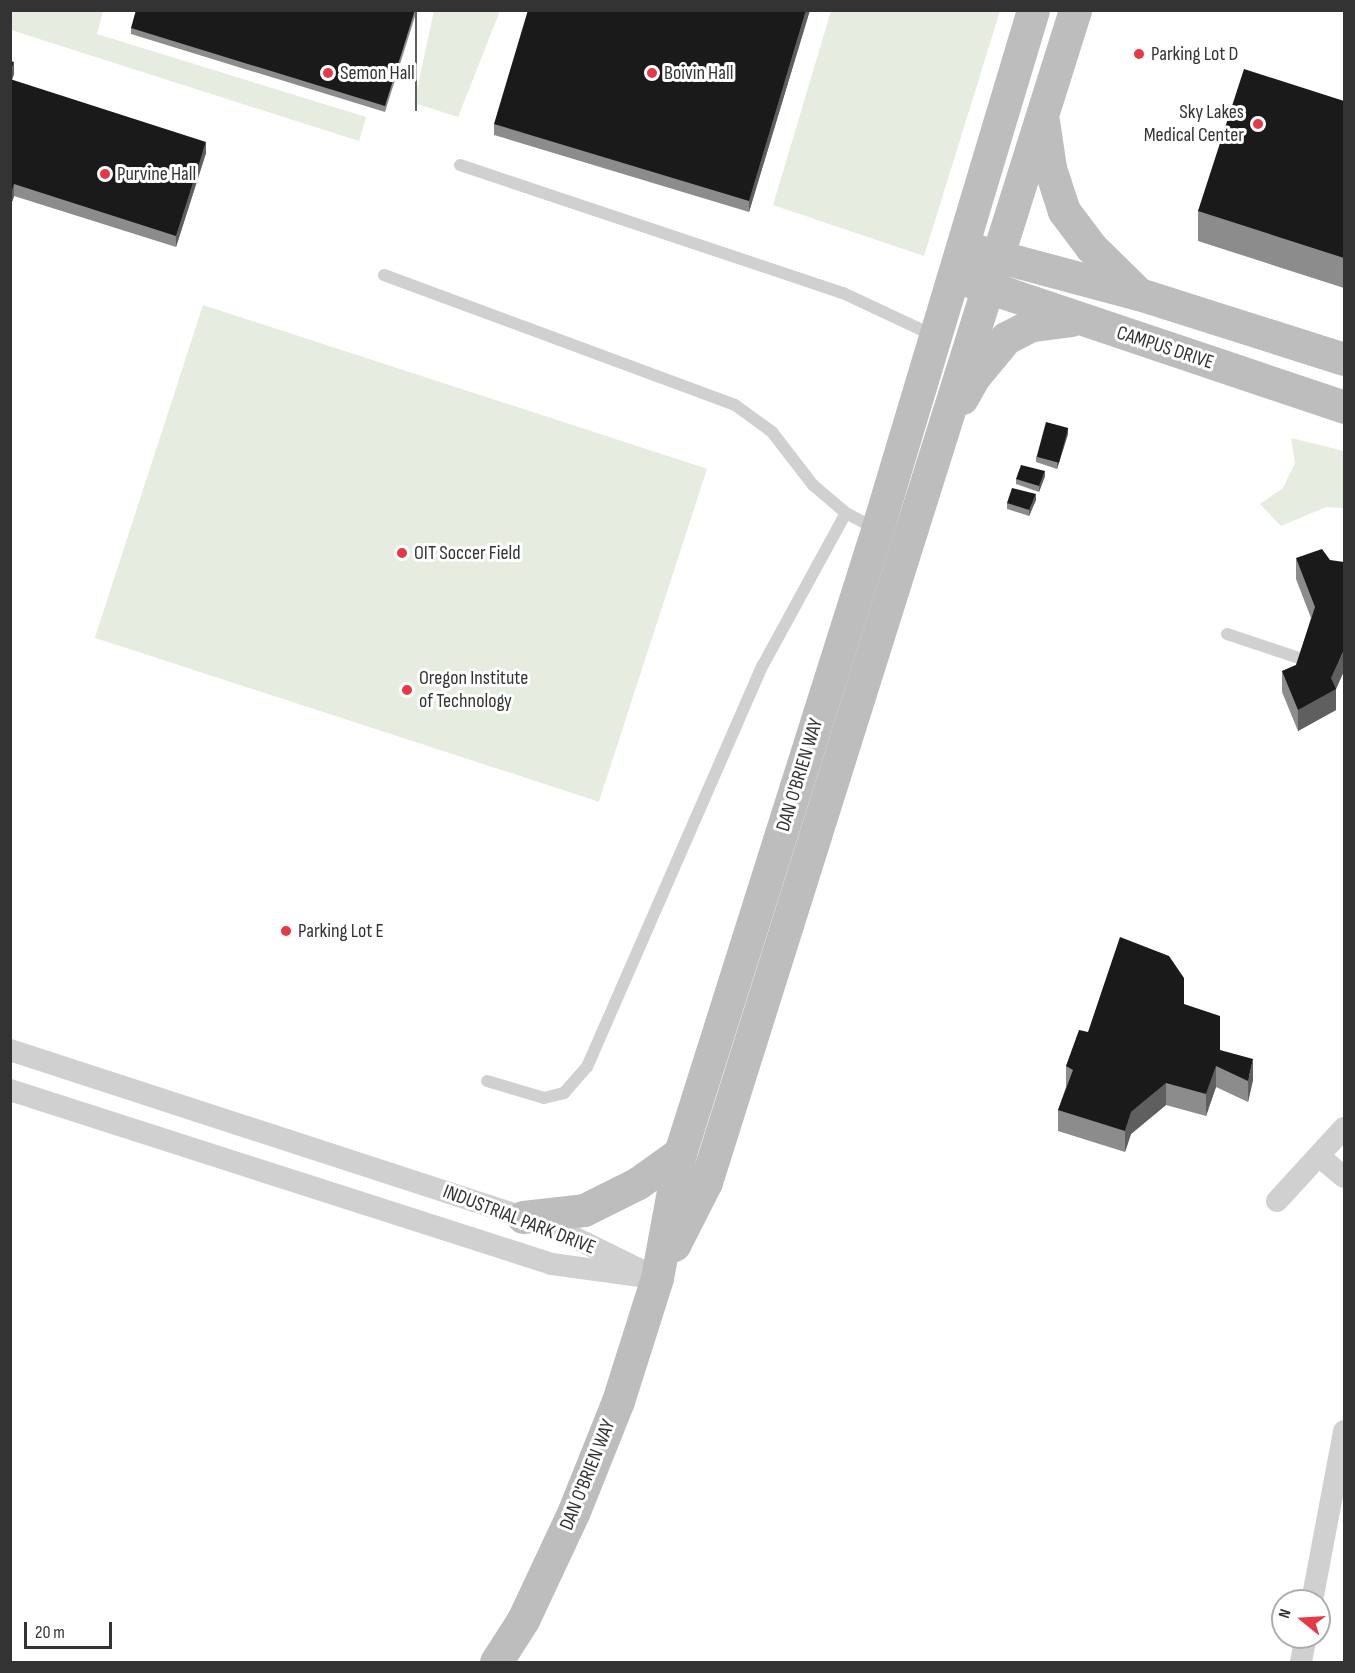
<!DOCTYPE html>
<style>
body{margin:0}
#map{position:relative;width:1355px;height:1673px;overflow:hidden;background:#fff;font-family:"Sofia Sans Condensed",sans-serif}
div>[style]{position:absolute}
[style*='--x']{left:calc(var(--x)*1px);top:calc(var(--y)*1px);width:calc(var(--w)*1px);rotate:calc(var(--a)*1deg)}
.green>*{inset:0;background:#e6ecdf;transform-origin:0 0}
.lane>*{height:12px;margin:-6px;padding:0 6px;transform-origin:6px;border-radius:6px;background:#d0d0d0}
.street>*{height:22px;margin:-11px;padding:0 11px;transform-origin:11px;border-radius:11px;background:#d0d0d0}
.secondary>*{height:33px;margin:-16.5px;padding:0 16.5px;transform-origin:16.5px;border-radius:16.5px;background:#bdbdbd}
.wall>*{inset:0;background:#8c8c8c}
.shaded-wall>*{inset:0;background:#5f5f5f;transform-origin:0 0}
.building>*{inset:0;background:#1a1a1a;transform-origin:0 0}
.dots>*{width:16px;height:16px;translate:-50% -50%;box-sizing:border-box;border:3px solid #fff;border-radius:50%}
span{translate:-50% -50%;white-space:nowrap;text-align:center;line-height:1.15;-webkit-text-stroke:6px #fff;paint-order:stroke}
.poi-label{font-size:20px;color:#333}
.left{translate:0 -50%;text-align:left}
.right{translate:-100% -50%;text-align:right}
.street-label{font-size:20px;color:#333}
.frame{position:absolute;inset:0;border:12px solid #333;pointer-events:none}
.north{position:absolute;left:1271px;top:1589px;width:60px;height:60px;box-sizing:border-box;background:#fff;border:2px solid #adadad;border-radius:50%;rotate:288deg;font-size:16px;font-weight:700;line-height:24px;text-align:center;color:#333}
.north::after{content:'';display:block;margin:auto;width:21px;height:27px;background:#e63946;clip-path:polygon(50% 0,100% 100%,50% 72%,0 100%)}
.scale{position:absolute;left:24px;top:1622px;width:88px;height:27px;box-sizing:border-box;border:3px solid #333;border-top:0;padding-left:8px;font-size:18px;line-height:21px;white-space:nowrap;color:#333;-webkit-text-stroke:4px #fff;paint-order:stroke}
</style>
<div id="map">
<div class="green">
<div style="clip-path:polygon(11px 10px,103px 11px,97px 34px,366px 117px,359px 141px,11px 30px)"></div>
<div style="clip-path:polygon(434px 11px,500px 11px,458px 117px,414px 103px)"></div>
<div style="clip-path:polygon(831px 11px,1000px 11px,924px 256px,773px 205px)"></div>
<div style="left:203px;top:305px;width:530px;height:350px;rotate:18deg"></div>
<div style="clip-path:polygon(1291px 438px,1344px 451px,1344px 508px,1326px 507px,1281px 526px,1260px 504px,1283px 488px,1295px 463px)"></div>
</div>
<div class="lane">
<div style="--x:460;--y:165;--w:404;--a:18.5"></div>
<div style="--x:843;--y:293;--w:102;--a:25.1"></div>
<div style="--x:384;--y:275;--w:374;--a:20.3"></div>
<div style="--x:735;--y:405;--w:46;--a:36.1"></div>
<div style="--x:772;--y:432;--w:67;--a:52.3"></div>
<div style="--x:813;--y:485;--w:43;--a:40.3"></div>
<div style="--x:1227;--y:634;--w:89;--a:18.4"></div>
<div style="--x:487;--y:1081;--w:59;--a:16.6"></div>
<div style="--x:544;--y:1098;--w:21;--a:-14"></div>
<div style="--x:564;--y:1093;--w:35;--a:-49"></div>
<div style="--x:587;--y:1067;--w:439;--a:-66.4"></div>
<div style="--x:763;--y:665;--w:173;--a:-61.4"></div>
<div style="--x:846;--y:513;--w:34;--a:28"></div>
</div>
<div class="street">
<div style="--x:10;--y:1050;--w:539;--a:18.03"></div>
<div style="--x:523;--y:1217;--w:45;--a:20.9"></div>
<div style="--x:565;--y:1233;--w:102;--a:26.1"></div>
<div style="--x:10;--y:1090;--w:569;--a:17.8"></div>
<div style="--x:552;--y:1264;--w:87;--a:7.9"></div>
<div style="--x:1320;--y:1157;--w:31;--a:40"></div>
<div style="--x:1277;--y:1201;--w:99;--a:-47.5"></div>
<div style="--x:1312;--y:1601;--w:173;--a:-79.3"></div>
<div style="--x:1301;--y:1662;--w:25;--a:-79"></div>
</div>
<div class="secondary">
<div style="--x:1043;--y:121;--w:48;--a:81.5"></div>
<div style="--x:1050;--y:168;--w:45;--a:72"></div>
<div style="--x:1064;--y:211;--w:45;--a:53.1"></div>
<div style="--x:1091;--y:247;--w:66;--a:44.4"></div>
<div style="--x:978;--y:251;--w:167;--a:15"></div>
<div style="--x:1139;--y:294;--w:215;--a:17.6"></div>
<div style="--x:967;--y:280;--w:398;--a:18.6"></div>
<div style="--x:962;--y:398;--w:23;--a:-61"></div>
<div style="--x:973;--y:378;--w:52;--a:-50.5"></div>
<div style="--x:1006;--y:338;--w:29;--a:-27"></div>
<div style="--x:1032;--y:325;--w:39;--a:-7"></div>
<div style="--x:523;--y:1217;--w:61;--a:-6.5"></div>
<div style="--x:584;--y:1210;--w:60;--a:-26.6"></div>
<div style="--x:638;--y:1183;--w:52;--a:-35.5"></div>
<div style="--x:674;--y:1245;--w:71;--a:-63.1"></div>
<div style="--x:706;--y:1182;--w:1229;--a:-72.52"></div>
<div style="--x:496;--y:1662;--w:50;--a:-57.3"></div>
<div style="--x:523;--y:1620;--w:120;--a:-64.9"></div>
<div style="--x:574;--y:1511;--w:118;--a:-68.2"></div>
<div style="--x:618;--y:1401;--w:129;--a:-72.4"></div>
<div style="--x:657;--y:1278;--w:127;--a:-79.6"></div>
<div style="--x:680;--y:1153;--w:653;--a:-72.45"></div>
<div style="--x:877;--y:530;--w:543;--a:-73.3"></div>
</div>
<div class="wall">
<div style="clip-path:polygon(417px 10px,385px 112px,131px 34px,131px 28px)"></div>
<div style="clip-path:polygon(810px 10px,749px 212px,494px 135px,494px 124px)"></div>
<div style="clip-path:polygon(10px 61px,14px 74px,12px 80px,206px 153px,176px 247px,14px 196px,10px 208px)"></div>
<div style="clip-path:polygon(1344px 101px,1344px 288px,1198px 241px,1198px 211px)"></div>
<div style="clip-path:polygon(1068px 434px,1057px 469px,1036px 462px,1036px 457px)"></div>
<div style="clip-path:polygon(1045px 476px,1039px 492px,1016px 484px,1016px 479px)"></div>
<div style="clip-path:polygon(1036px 500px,1029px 516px,1007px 509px,1007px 503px)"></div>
<div style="clip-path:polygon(1296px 558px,1344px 671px,1336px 689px,1336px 710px,1298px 731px,1282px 692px,1282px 671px,1296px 665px,1311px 618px,1296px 579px)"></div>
<div style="clip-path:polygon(1184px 1004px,1220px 1050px,1253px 1080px,1248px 1102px,1216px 1087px,1206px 1116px,1166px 1105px,1131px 1134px,1125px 1152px,1058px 1131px,1058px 1110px,1066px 1087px,1066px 1066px,1088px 1032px)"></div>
</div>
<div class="shaded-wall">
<div style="left:415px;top:10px;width:2px;height:101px"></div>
<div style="clip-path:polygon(806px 10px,810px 10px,749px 212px,749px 201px)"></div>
<div style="clip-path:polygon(14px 62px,14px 74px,10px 85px,10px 74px)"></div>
<div style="clip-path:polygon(206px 142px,206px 153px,176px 247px,176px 236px)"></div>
<div style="clip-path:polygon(14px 184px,14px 196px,10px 208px,10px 197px)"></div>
<div style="clip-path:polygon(1068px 428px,1068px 434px,1057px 469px,1057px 463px)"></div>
<div style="clip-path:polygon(1045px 471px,1045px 476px,1039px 492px,1039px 486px)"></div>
<div style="clip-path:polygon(1036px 494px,1036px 500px,1029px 516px,1029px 510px)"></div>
<div style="clip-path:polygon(1344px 650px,1344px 671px,1336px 689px,1336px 710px,1298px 731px,1298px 710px,1331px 678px)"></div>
<div style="clip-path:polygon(1253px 1059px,1253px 1080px,1248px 1102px,1248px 1081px)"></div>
<div style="clip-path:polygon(1216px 1066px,1216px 1087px,1206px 1116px,1206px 1094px)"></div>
<div style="clip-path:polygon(1166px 1083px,1166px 1105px,1131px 1134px,1125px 1152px,1125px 1131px,1131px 1112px)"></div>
</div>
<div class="building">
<div style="clip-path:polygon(136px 10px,415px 10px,385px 106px,131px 28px)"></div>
<div style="clip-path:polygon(528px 10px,806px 10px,749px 201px,494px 124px)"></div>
<div style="clip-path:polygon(10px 61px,14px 62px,10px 74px)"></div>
<div style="clip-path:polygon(1244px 69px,1344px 101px,1344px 258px,1198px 211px)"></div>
<div style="clip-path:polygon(10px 79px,206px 142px,176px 236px,14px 184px,10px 197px)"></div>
<div style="left:1046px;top:422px;width:23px;height:36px;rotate:15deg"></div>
<div style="clip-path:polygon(1021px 465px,1045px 471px,1039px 486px,1016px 479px)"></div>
<div style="clip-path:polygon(1012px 488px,1036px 494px,1029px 510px,1007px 503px)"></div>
<div style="clip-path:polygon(1322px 549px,1330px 560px,1344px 562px,1344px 650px,1331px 678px,1336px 689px,1298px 710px,1282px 671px,1296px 665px,1315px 607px,1296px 558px)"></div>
<div style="clip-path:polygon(1120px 937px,1169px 956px,1184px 978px,1184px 1004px,1220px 1016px,1220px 1050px,1253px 1059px,1248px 1081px,1216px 1066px,1206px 1094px,1166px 1083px,1131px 1112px,1125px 1131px,1058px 1110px,1073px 1070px,1066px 1066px,1079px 1030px,1088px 1032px)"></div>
</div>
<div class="dots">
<div style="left:1139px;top:54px;background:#e63946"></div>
<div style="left:328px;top:73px;background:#e63946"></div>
<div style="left:652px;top:73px;background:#e63946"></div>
<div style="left:1258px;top:124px;background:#e63946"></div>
<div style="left:105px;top:174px;background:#e63946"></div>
<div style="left:402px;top:553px;background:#e63946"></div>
<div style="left:407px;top:690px;background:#e63946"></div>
<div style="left:286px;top:931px;background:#e63946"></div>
</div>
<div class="poi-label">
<span class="left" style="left:1151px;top:54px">Parking Lot D</span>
<span class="left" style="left:340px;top:73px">Semon Hall</span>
<span class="left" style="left:664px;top:73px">Boivin Hall</span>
<span class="right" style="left:1244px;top:124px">Sky Lakes<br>Medical Center</span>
<span class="left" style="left:117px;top:174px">Purvine Hall</span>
<span class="left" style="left:414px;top:553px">OIT Soccer Field</span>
<span class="left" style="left:419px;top:690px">Oregon Institute<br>of Technology</span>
<span class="left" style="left:298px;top:931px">Parking Lot E</span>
</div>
<div class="street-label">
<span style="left:1165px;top:348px;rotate:18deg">CAMPUS DRIVE</span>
<span style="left:800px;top:775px;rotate:-73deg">DAN O'BRIEN WAY</span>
<span style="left:519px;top:1220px;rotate:21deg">INDUSTRIAL PARK DRIVE</span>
<span style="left:588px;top:1475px;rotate:-68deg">DAN O'BRIEN WAY</span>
</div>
<div class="frame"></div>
<div class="north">N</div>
<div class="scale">20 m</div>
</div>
